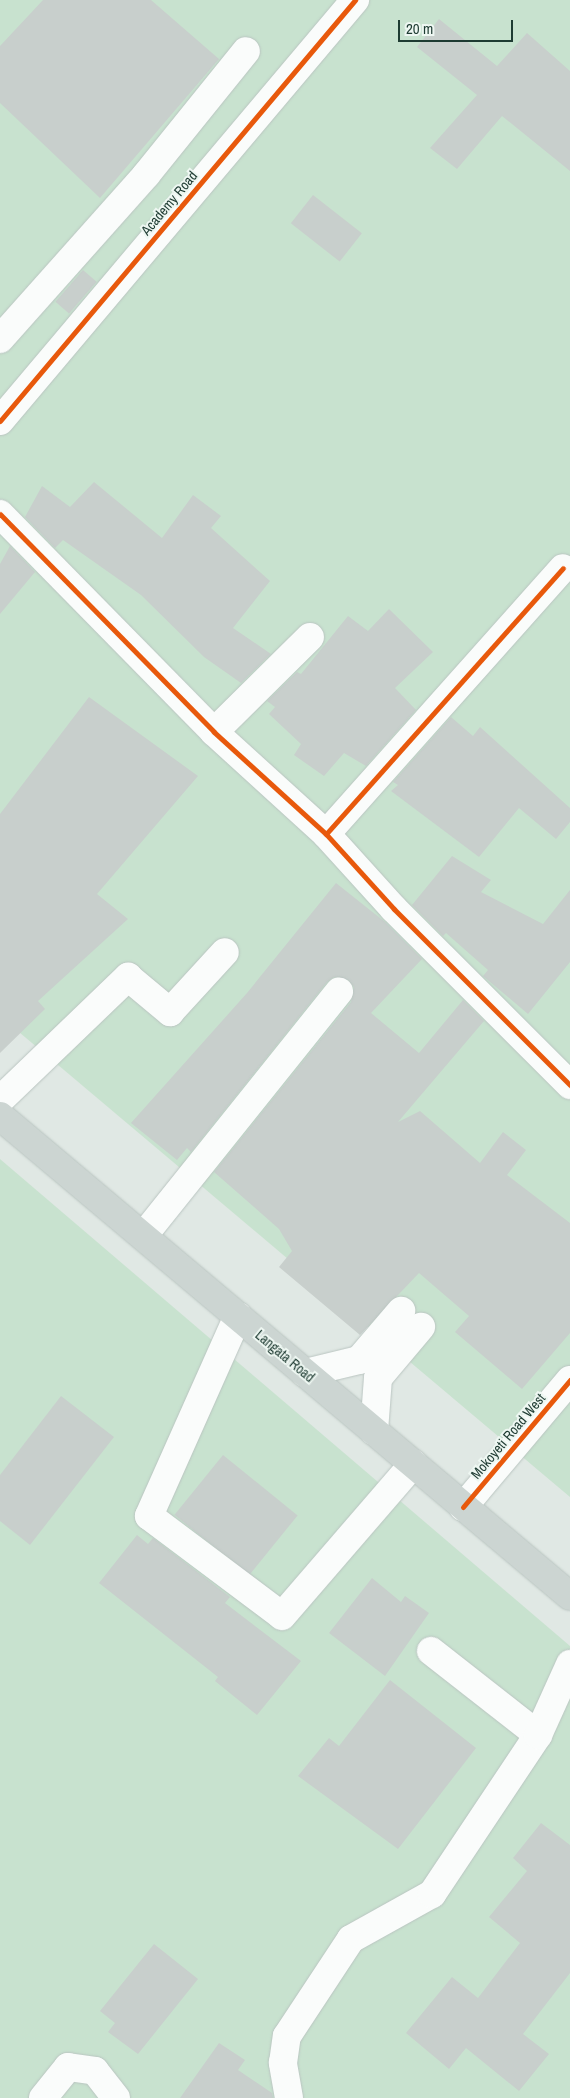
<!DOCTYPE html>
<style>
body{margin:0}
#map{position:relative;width:570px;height:2098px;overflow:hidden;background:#e0e8e4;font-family:"Archivo Narrow",sans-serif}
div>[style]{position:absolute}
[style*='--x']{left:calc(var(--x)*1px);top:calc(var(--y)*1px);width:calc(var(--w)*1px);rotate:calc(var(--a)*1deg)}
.green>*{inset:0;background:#c8e2cf}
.building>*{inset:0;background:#c8cfcc;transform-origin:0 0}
.roads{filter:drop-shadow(0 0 1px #bac5c1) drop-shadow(0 0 1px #bac5c1)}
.minor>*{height:28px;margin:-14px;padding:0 14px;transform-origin:14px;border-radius:14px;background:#fafcfb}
.major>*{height:28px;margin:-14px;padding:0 14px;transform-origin:14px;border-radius:14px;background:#ccd5d2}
.cycleway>*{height:5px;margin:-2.5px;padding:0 2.5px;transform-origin:2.5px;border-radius:2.5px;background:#e8590c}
span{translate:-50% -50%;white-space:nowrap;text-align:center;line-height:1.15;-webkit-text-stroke:4px #eef7f2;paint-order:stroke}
.street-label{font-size:14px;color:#1e3b32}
.scale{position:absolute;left:398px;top:20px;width:115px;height:22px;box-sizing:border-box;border:2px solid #1e3b32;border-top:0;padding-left:6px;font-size:15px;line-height:18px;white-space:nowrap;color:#1e3b32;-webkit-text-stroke:4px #eef7f2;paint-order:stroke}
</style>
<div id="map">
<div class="green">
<div style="clip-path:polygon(0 0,570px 0,570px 1497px,0 1016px)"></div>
<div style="clip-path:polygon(0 1159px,570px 1646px,570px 2098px,0 2098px)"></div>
</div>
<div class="building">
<div style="clip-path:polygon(43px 0,151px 0,219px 59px,100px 198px,0 103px,0 46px)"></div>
<div style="clip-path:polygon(439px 19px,497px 66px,527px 33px,570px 71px,570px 171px,502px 116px,457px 169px,430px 148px,477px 95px,417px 47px)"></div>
<div style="left:313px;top:195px;width:62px;height:36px;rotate:38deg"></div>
<div style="left:83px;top:270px;width:18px;height:42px;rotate:41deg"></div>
<div style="clip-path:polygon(94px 482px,162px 538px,193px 495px,221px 516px,211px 528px,270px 581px,233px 628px,271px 654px,241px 683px,204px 657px,141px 595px,63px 540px,55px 548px,25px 517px,42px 486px,70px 507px)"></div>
<div style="clip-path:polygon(10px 546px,35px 572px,0 614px,0 564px)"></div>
<div style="clip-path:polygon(389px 609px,433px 652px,395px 688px,416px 710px,366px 766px,344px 753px,324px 776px,294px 755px,301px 744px,269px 714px,275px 707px,267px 701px,297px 672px,301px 674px,348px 616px,368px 631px)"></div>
<div style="clip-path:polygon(89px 697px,198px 776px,97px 894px,128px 919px,38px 1001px,45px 1009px,0 1053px,0 814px)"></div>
<div style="clip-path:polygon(451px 717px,473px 736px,480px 727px,570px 808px,570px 822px,556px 839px,519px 808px,479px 857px,391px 791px,398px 785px,393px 782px)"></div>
<div style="clip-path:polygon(452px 856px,491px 880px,481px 892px,543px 924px,570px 890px,570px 962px,528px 1014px,483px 976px,488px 970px,446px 933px,443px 936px,412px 905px)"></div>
<div style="clip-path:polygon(336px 883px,385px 922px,422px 959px,371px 1013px,419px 1053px,463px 1000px,484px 1021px,398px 1122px,420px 1111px,480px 1163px,503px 1132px,526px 1150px,507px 1175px,570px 1223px,570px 1333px,522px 1389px,455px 1332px,469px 1316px,419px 1273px,360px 1335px,279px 1267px,292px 1251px,279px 1229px,214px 1172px,351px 1002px,354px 987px,348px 980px,334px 977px,327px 982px,191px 1152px,187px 1148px,177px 1160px,131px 1123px,247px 993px)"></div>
<div style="clip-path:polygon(61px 1396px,114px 1437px,30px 1545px,0 1521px,0 1475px)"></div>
<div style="left:223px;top:1455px;width:96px;height:77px;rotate:39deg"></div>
<div style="clip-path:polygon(137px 1535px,148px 1544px,153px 1538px,230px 1597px,225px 1603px,301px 1661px,257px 1715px,215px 1681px,218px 1677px,99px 1583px)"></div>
<div style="clip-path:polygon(372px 1578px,401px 1602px,405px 1596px,429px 1613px,385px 1676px,329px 1633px)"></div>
<div style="clip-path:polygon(390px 1680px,476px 1748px,398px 1849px,298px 1776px,329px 1738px,339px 1746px)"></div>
<div style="clip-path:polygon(541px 1823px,570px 1845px,570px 1973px,523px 2034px,549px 2054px,519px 2091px,466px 2048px,449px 2069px,406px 2033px,452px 1977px,478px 1998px,520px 1943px,489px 1917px,527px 1871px,513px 1858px)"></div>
<div style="clip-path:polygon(154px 1944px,198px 1979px,138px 2054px,108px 2032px,115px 2023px,100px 2011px)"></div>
<div style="clip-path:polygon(219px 2043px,245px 2060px,238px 2070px,272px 2093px,273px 2098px,180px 2098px)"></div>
</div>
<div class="roads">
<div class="minor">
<div style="--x:0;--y:339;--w:220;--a:-48.3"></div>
<div style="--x:146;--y:175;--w:159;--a:-51.1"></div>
<div style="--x:0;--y:421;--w:551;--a:-49.86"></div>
<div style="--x:0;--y:514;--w:305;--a:45.5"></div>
<div style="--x:214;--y:732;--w:151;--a:42.3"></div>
<div style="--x:326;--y:834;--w:101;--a:47.8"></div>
<div style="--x:394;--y:909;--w:249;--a:45"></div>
<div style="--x:214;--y:732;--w:135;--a:-44.7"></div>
<div style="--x:326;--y:834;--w:356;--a:-48.3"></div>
<div style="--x:0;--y:1100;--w:178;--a:-43.9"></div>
<div style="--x:128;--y:977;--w:55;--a:39.8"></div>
<div style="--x:170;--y:1012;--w:81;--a:-47.5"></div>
<div style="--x:144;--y:1235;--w:312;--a:-51.3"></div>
<div style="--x:238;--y:1316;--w:219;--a:114"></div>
<div style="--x:149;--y:1516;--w:166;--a:36.9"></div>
<div style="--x:282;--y:1616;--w:201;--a:-49.2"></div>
<div style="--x:305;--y:1373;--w:56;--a:-13.5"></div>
<div style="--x:359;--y:1360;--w:65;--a:-49.4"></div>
<div style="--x:374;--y:1431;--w:53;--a:-85.7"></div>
<div style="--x:378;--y:1378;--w:67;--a:-49.9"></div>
<div style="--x:463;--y:1507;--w:166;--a:-49.9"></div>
<div style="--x:431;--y:1651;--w:136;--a:38.1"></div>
<div style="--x:43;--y:2098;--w:40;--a:-51"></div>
<div style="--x:68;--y:2067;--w:27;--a:8"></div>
<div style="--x:95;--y:2071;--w:34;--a:52"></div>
<div style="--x:289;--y:2098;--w:36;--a:-100"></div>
<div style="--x:283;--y:2063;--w:27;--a:-82"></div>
<div style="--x:287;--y:2036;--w:116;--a:-56.6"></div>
<div style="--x:351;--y:1939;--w:93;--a:-29.1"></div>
<div style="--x:432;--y:1894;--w:191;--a:-56.3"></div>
<div style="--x:538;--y:1735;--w:78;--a:-65.7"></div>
</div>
<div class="major">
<div style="--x:0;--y:1116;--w:745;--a:40.1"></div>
</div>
</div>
<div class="cycleway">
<div style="--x:0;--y:421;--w:551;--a:-49.86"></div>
<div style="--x:0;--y:514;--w:305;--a:45.5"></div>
<div style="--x:214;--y:732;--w:151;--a:42.3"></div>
<div style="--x:326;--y:834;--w:101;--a:47.8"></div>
<div style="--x:394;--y:909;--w:249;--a:45"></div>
<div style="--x:326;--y:834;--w:356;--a:-48.3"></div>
<div style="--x:463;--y:1507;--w:166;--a:-49.9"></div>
</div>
<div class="street-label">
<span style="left:169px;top:203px;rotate:-50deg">Academy Road</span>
<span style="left:285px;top:1356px;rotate:40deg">Langata Road</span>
<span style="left:508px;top:1436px;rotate:-50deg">Mokoyeti Road West</span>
</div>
<div class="scale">20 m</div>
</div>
